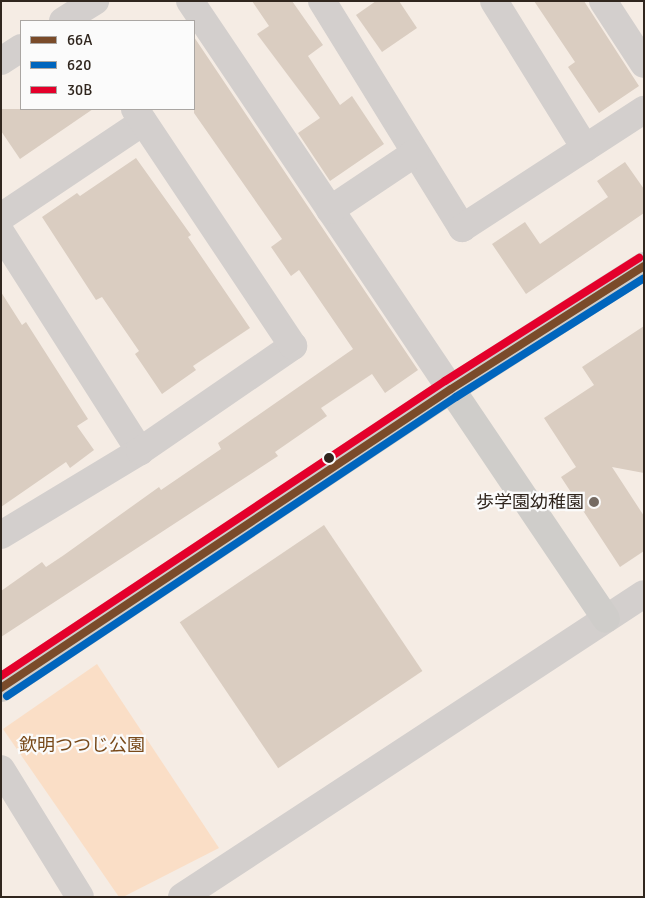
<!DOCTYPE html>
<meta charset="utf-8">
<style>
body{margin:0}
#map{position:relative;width:645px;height:898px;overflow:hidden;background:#f5ece4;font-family:Signika,"Noto Sans JP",sans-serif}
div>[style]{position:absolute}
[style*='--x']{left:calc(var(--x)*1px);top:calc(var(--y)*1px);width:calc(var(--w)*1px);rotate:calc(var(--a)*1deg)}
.green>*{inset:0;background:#fadec6}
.building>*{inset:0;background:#dacdc1;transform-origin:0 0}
.street>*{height:28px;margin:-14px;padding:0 14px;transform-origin:14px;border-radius:14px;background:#d3cfcd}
.secondary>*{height:28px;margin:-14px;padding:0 14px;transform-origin:14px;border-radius:14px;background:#cfcdca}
.bus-1>*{height:8px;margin:-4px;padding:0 4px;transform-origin:4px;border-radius:4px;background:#7a4b2a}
.bus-2>*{height:8px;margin:-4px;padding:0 4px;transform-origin:4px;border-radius:4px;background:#0065bd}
.bus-3>*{height:8px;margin:-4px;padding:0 4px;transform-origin:4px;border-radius:4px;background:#e4002b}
.dots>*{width:14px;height:14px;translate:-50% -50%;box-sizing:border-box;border:2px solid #fbfbfb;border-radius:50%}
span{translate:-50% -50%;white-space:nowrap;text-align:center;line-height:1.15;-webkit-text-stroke:4.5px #fbfbfb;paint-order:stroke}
.poi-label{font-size:18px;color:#30261e}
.right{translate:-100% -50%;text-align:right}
.park-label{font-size:18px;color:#784919}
.frame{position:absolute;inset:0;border:2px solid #30261e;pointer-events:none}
.legend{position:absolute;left:20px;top:20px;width:175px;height:90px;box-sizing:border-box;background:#fbfbfb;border:1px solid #aaa6a3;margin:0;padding:6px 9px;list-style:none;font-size:15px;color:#30261e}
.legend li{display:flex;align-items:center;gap:10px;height:25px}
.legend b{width:25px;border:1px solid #aaa6a3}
</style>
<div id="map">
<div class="green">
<div style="clip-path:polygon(97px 664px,219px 848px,123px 897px,119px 897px,3px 729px)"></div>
</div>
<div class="building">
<div style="clip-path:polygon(252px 1px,292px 1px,323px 45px,308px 56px,340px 105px,352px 96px,384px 144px,330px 181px,298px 133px,320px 118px,257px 34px,269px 26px)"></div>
<div style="clip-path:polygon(376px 1px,399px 1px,417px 28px,382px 52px,356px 15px)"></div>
<div style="clip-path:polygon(534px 1px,584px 1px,639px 86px,599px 113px,568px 67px,575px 62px)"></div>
<div style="clip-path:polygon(194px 37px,418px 370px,385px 393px,372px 374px,321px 408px,327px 416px,275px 452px,278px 456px,1px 637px,1px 591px,42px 562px,46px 567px,64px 555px,159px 487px,161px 490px,221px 449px,218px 443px,353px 349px,299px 270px,291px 276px,271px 247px,282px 239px,194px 113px)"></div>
<div style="clip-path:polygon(1px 109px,93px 109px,20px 159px,1px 131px)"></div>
<div style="clip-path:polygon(136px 158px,191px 235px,188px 237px,250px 328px,193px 366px,196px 370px,162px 394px,135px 354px,139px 351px,102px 297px,96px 300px,42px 217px,77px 193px,80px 196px)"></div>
<div style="clip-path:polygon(625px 162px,644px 189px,644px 213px,526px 294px,492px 244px,525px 222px,540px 244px,608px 197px,597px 181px)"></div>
<div style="clip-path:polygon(1px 292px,22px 325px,26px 322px,88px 419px,77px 426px,94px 450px,70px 468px,66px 462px,1px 507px)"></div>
<div style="clip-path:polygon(644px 326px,644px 473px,612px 467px,644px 516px,644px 551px,620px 567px,561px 477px,576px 467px,544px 418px,594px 385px,582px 367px)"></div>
<div style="left:324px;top:525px;width:176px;height:174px;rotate:56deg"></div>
</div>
<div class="street">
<div style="--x:190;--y:1;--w:468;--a:56.1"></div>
<div style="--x:322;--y:1;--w:267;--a:58.3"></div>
<div style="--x:462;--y:228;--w:217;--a:-33"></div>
<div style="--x:494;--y:1;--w:173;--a:58.2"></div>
<div style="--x:603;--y:1;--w:75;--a:56.9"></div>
<div style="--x:63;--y:21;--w:38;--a:-32"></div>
<div style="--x:1;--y:61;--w:24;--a:-33"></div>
<div style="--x:330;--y:210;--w:102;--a:-33.8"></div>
<div style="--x:1;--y:217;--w:171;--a:-33.8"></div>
<div style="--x:1;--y:233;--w:259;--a:57.5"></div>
<div style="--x:1;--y:535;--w:162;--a:-31.1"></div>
<div style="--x:140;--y:451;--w:186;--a:-34.5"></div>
<div style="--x:293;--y:346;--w:285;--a:-123.7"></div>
<div style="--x:1;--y:769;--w:150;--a:58.3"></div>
<div style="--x:182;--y:897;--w:552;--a:-33.26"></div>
</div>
<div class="secondary">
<div style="--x:451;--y:389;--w:277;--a:56"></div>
<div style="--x:1;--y:688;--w:540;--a:-33.6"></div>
<div style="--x:451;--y:389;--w:229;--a:-32.5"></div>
</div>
<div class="bus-1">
<div style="--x:1;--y:688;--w:540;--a:-33.6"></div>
<div style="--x:451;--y:389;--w:229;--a:-32.5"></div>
</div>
<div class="bus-2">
<div style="--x:7;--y:696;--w:539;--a:-33.66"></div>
<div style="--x:456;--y:397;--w:222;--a:-32.3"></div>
</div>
<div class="bus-3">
<div style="--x:1;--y:676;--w:533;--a:-33.6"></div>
<div style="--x:445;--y:381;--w:230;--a:-32.4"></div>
</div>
<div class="dots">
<div style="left:329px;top:458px;background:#30261e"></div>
<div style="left:594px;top:502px;background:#756b63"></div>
</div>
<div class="poi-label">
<span class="right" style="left:584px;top:502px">歩学園幼稚園</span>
</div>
<div class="park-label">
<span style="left:82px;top:745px">欽明つつじ公園</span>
</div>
<div class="frame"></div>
<ul class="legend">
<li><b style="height:6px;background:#7a4b2a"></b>66A</li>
<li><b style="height:6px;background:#0065bd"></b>620</li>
<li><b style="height:6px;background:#e4002b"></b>30B</li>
</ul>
</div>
